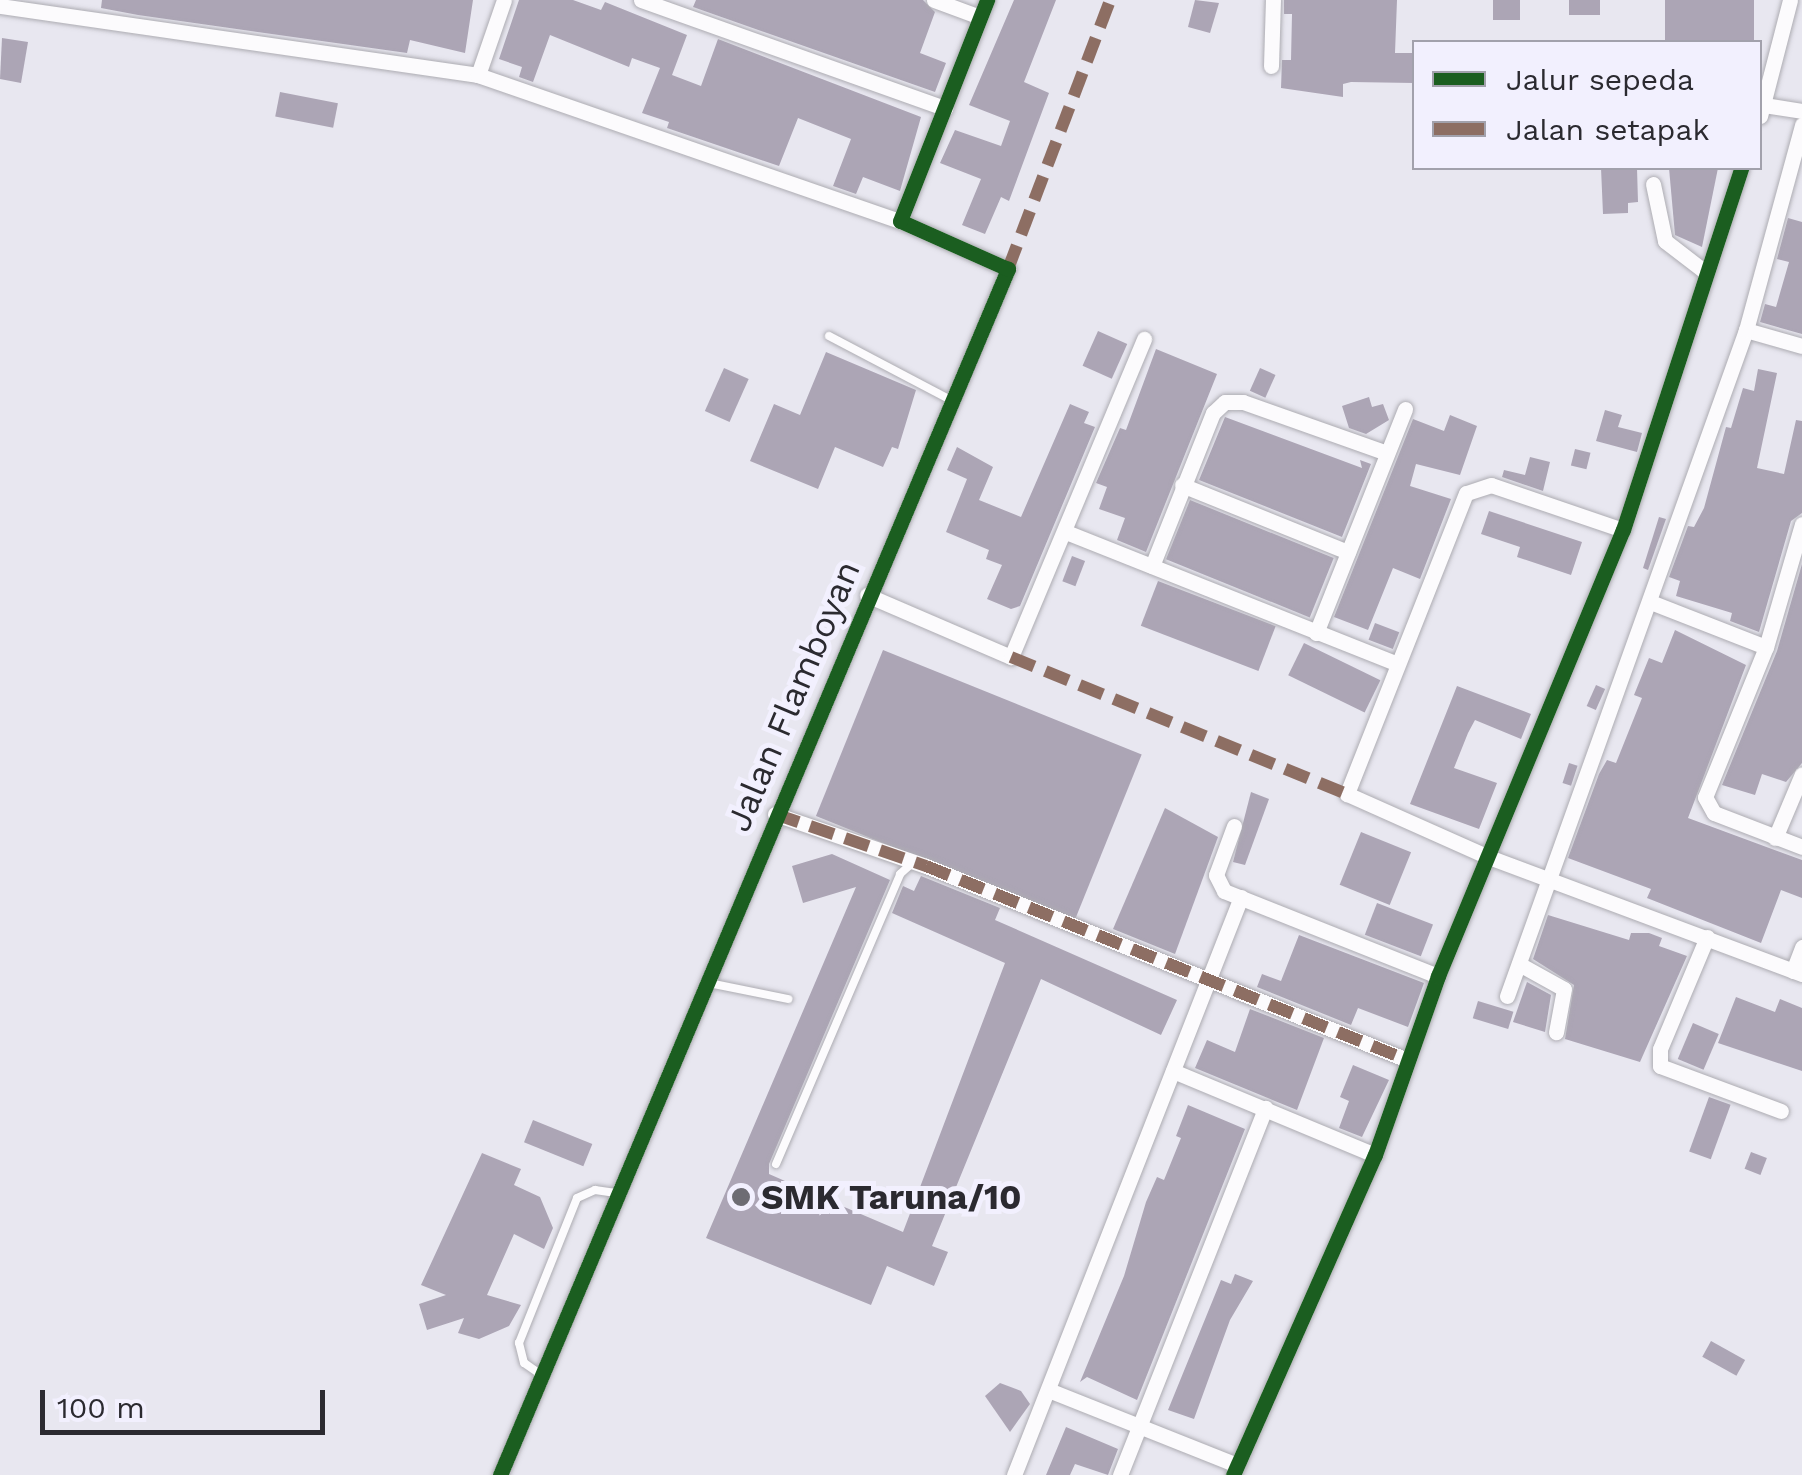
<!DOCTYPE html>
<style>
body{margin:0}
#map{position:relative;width:1802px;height:1475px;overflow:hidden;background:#e8e7f0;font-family:"Work Sans",sans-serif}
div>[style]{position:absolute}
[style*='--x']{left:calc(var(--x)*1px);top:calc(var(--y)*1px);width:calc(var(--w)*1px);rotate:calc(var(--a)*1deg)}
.building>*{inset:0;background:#aca5b5;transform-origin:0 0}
.roads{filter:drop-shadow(0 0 2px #adacb2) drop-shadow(0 0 2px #adacb2)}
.lane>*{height:8px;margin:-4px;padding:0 4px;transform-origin:4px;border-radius:4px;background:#fcfbfd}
.street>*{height:15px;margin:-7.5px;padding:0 7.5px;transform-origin:7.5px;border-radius:7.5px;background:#fcfbfd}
.quiet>*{height:12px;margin-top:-6px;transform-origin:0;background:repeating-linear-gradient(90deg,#8d6e63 0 25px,transparent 0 37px)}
.cycleway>*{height:15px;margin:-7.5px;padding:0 7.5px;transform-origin:7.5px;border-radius:7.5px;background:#1b5e20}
.dots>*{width:28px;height:28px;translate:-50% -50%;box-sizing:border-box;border:5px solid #f2f0fe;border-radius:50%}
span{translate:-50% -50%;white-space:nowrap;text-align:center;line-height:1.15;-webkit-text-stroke:10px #f2f0fe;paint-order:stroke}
.street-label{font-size:35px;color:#2b2a30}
.poi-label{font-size:35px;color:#2b2a30;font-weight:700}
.left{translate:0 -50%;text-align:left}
.legend{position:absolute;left:1412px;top:40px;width:350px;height:130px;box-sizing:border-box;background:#f2f0fe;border:2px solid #a2a1ac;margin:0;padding:12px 18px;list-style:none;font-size:30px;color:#2b2a30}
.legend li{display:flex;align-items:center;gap:20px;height:50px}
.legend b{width:50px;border:2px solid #a2a1ac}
.scale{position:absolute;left:40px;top:1390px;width:285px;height:45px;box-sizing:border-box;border:5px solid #2b2a30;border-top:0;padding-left:12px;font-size:30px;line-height:35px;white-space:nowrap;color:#2b2a30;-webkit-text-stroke:8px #f2f0fe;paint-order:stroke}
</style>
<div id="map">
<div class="building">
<div style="clip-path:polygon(102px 0,473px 0,465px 53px,410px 40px,407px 53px,138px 15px,101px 8px)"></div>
<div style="clip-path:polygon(519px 0,573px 0,601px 10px,605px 2px,687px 35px,672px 75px,701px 86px,718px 39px,921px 117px,900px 191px,863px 177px,856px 194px,833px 186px,851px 139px,798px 118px,779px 166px,667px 128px,669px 122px,642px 113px,660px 68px,632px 58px,629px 67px,550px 35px,533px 82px,519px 77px,522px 67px,499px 59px)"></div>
<div style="clip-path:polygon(696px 0,923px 0,935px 12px,920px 53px,946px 63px,935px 92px,693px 7px)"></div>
<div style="clip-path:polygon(1014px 0,1056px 0,1024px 82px,1049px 93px,1009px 201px,1001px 197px,985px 234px,962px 225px,981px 179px,940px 163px,955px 130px,1001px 146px,1010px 121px,969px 105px)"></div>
<div style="clip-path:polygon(1195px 0,1219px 3px,1210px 33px,1188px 27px)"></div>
<div style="clip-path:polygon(1284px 0,1397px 0,1395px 53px,1414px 53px,1414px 83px,1351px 82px,1343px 84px,1343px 97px,1281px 88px,1282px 60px,1291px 60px,1292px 14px,1284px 14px)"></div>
<div style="left:1493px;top:0;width:27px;height:20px"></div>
<div style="left:1569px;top:0;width:31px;height:15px"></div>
<div style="left:1665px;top:0;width:89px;height:42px"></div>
<div style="clip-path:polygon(2px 38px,28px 42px,21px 83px,0 79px)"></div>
<div style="left:280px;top:92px;width:59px;height:25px;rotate:11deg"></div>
<div style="clip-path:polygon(1601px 168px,1637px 168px,1638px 202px,1628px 203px,1628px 213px,1603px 214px)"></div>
<div style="clip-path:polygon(1669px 168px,1718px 168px,1702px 247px,1675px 235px)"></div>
<div style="clip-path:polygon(1788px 218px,1802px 222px,1802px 334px,1760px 322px,1765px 304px,1776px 307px,1789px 262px,1777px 259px)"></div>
<div style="left:1098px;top:331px;width:32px;height:38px;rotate:24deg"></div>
<div style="clip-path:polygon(1156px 349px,1217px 374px,1146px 552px,1117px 540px,1125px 518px,1099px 509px,1107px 487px,1096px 483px,1120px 428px,1126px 430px)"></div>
<div style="clip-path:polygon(826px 352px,916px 390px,898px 449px,892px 447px,883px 467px,835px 447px,818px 489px,750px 461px,774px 404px,800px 415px)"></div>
<div style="left:724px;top:368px;width:27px;height:47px;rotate:24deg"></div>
<div style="left:1260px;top:368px;width:17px;height:25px;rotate:24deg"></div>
<div style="clip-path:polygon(1758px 369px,1777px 373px,1757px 468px,1784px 474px,1796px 420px,1802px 421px,1802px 513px,1791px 521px,1759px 632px,1730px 621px,1732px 613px,1676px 596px,1680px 581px,1669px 577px,1688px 526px,1694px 527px,1704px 508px,1726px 427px,1731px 428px,1743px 388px,1754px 391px)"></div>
<div style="clip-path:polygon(1369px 397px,1372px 407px,1383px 404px,1389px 420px,1366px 434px,1349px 428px,1342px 406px)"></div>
<div style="clip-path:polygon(1070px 404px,1089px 412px,1084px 423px,1095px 427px,1020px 606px,1011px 609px,987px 599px,1002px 565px,986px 559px,989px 550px,946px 532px,967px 479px,947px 470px,957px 447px,993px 467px,979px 500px,1021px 517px)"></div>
<div style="clip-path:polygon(1605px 410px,1622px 415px,1618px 427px,1642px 433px,1637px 452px,1596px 441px)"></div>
<div style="clip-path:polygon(1450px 415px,1477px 426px,1460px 475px,1416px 464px,1410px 486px,1451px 499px,1420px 579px,1393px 568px,1368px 630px,1334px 617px,1413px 419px,1444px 431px)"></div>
<div style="clip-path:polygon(1225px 417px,1362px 468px,1360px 460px,1371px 464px,1342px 537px,1199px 480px)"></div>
<div style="left:1575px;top:449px;width:16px;height:17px;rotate:14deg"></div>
<div style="clip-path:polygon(1530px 457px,1550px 462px,1543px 491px,1502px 477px,1504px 470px,1525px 475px)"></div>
<div style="left:1190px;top:500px;width:155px;height:64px;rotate:22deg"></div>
<div style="clip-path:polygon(1489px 511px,1582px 542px,1571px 575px,1517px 557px,1520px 547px,1481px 534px)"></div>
<div style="clip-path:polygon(1659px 517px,1666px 519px,1648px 570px,1643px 568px)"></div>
<div style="left:1072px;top:556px;width:14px;height:27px;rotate:21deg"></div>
<div style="clip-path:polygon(1802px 564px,1802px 763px,1786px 782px,1762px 774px,1755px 795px,1722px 785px,1777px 651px)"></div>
<div style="left:1158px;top:581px;width:126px;height:48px;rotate:21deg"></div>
<div style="left:1375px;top:623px;width:26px;height:18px;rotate:21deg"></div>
<div style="clip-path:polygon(1675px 630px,1746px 665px,1688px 818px,1802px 860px,1802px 898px,1781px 890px,1761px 943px,1647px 898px,1651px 889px,1568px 858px,1599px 774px,1607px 760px,1616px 763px,1642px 698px,1634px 695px,1649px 658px,1662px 663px)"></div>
<div style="left:1304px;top:643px;width:85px;height:36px;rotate:26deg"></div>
<div style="left:883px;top:650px;width:279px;height:179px;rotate:22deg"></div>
<div style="left:1596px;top:685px;width:10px;height:23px;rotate:24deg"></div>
<div style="clip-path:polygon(1457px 686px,1531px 714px,1521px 739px,1475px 720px,1468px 733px,1454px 768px,1497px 783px,1479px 829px,1410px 804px)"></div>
<div style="left:1569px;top:763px;width:9px;height:21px;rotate:18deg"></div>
<div style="clip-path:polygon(1251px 792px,1269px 799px,1245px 865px,1233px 862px)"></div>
<div style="clip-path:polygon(1165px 808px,1218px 837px,1175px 954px,1113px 929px)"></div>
<div style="left:1361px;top:832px;width:54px;height:57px;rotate:22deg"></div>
<div style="clip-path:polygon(832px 854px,890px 880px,769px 1164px,769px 1174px,842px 1206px,903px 1232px,1005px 963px,892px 913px,903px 886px,914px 891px,921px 876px,1000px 908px,995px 920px,1177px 1000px,1161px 1035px,1041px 979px,932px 1246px,948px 1252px,934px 1286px,887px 1266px,871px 1305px,706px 1238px,856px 887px,803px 903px,792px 866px)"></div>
<div style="left:1377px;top:903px;width:60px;height:34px;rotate:21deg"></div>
<div style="clip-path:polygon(1548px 915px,1629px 940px,1631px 933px,1649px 933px,1662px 938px,1659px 946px,1687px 956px,1640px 1062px,1565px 1039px,1574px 985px,1533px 959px)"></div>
<div style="clip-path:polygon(1299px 935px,1424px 983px,1408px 1027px,1358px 1008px,1351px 1025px,1257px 987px,1262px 974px,1281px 981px)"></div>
<div style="clip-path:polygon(1527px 982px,1551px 995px,1545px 1032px,1513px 1022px)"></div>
<div style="clip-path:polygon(1736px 997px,1775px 1012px,1780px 999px,1802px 1008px,1802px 1071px,1718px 1043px)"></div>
<div style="left:1478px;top:1001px;width:37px;height:18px;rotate:17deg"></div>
<div style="clip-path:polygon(1250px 1009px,1324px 1038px,1297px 1110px,1195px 1068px,1207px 1040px,1235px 1052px)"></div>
<div style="left:1693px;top:1023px;width:28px;height:39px;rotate:23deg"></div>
<div style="clip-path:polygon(1353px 1065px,1389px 1080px,1362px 1137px,1339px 1128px,1349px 1101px,1340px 1097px)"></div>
<div style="left:1709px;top:1097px;width:23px;height:58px;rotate:20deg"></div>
<div style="clip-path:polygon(1188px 1105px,1245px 1129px,1137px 1400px,1087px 1377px,1080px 1382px,1124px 1276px,1146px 1202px,1157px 1177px,1164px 1180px,1181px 1138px,1176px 1136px)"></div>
<div style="left:533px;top:1120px;width:64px;height:24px;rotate:22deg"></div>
<div style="left:1751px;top:1152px;width:17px;height:18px;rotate:21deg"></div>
<div style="clip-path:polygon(482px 1153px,521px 1169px,514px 1185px,540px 1197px,553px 1228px,544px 1249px,514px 1234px,487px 1295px,521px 1305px,509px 1326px,479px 1339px,458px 1333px,464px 1318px,427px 1330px,419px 1304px,446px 1295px,421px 1285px)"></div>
<div style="clip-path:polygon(1235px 1274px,1253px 1281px,1230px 1320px,1194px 1419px,1168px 1410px,1221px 1280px,1231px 1284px)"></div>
<div style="left:1711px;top:1341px;width:39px;height:18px;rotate:29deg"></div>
<div style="clip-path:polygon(1000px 1383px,1021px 1391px,1030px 1404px,1010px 1432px,985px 1396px)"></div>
<div style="clip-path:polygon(1066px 1427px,1118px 1449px,1108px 1475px,1075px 1464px,1070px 1475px,1046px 1475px)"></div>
</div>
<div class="roads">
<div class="lane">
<div style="--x:829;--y:336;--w:140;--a:27.7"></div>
<div style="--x:709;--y:983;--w:81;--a:11.4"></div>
<div style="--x:776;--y:1164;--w:315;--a:-66.8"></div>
<div style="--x:900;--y:874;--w:15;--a:-42"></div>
<div style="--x:540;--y:1374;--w:19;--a:-145"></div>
<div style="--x:524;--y:1363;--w:21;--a:-104"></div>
<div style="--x:519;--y:1343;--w:156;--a:-68.2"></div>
<div style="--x:577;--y:1198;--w:20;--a:-24"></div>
<div style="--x:595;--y:1190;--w:21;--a:8"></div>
</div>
<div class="street">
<div style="--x:641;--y:0;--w:323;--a:19.6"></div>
<div style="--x:934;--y:0;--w:49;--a:20.3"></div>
<div style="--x:0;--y:6;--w:483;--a:8.2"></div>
<div style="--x:478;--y:75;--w:447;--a:19.1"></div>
<div style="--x:1271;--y:66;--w:66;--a:-88.3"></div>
<div style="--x:478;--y:75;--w:79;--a:-70.9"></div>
<div style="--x:1764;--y:105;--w:38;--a:9"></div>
<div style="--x:1760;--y:116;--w:120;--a:-75.5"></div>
<div style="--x:1653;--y:184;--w:58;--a:78.1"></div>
<div style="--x:1665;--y:241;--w:49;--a:37.6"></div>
<div style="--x:1746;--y:330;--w:58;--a:15.9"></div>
<div style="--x:1182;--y:485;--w:179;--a:22"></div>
<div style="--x:1802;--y:524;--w:128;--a:106.3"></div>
<div style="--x:1766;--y:647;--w:162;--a:112.1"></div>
<div style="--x:1705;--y:797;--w:18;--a:61"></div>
<div style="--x:1714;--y:813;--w:94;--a:21.1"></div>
<div style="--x:1623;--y:530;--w:139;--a:-161.2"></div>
<div style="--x:1491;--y:485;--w:26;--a:162"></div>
<div style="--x:1466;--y:493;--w:324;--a:111.6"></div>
<div style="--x:1347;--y:794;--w:152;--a:24"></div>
<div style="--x:1486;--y:856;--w:337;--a:20.5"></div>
<div style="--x:1066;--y:532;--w:356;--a:21.7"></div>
<div style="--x:1152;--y:566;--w:165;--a:-68.3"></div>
<div style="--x:1213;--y:413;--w:16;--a:-43"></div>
<div style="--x:1225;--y:402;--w:18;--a:0"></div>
<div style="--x:1243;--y:402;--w:153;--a:19.5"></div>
<div style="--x:867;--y:595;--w:157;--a:23.3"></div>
<div style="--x:1011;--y:657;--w:345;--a:-67.3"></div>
<div style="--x:1653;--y:603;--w:121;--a:21.3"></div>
<div style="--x:1316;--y:633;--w:241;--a:-68.3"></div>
<div style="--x:775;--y:814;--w:160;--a:19"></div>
<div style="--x:926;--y:866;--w:516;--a:21.95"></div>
<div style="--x:1234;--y:826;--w:52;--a:110.2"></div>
<div style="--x:1216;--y:875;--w:18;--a:63"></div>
<div style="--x:1224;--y:891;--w:230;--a:21.7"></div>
<div style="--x:1775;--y:838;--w:69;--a:-67.1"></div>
<div style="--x:1707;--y:937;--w:121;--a:112.8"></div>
<div style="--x:1660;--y:1049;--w:17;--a:90"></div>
<div style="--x:1660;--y:1066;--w:129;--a:20.4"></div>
<div style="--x:1519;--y:964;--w:51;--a:29.1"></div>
<div style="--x:1564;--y:989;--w:44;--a:100.5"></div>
<div style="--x:1793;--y:971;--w:26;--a:-69"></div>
<div style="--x:1507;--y:996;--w:708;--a:-70.26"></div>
<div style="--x:1746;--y:330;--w:213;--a:-74.7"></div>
<div style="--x:1173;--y:1071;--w:219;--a:22.6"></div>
<div style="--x:1051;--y:1391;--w:200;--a:21.7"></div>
<div style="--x:500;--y:1475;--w:1309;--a:-67.16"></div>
<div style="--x:1008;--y:269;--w:118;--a:-156"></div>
<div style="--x:900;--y:221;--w:238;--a:-68.5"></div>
<div style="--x:1014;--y:1475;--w:621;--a:-68.56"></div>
<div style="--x:1120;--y:1475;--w:395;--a:-68.4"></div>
<div style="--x:1233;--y:1475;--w:350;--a:-66.1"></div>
<div style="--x:1375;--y:1155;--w:190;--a:-70.6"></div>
<div style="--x:1438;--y:976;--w:483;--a:-67.5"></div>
<div style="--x:1623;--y:530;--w:381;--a:-71.9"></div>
</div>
</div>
<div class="quiet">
<div style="--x:1008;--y:269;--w:288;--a:-69.2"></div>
<div style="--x:1011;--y:657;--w:363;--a:22.2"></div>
<div style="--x:775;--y:814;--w:160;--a:19"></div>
<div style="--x:926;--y:866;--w:516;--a:21.95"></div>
</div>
<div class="cycleway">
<div style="--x:500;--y:1475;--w:1309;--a:-67.16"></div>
<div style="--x:1008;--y:269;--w:118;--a:-156"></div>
<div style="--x:900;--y:221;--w:238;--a:-68.5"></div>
<div style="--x:1233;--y:1475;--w:350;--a:-66.1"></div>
<div style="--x:1375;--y:1155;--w:190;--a:-70.6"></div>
<div style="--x:1438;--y:976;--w:483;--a:-67.5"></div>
<div style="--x:1623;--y:530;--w:381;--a:-71.9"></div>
</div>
<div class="dots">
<div style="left:741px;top:1197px;background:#6d6c73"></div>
</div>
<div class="street-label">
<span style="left:793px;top:696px;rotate:-67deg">Jalan Flamboyan</span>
</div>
<div class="poi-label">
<span class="left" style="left:761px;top:1197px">SMK Taruna/10</span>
</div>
<ul class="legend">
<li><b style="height:12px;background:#1b5e20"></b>Jalur sepeda</li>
<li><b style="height:12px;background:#8d6e63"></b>Jalan setapak</li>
</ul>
<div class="scale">100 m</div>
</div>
